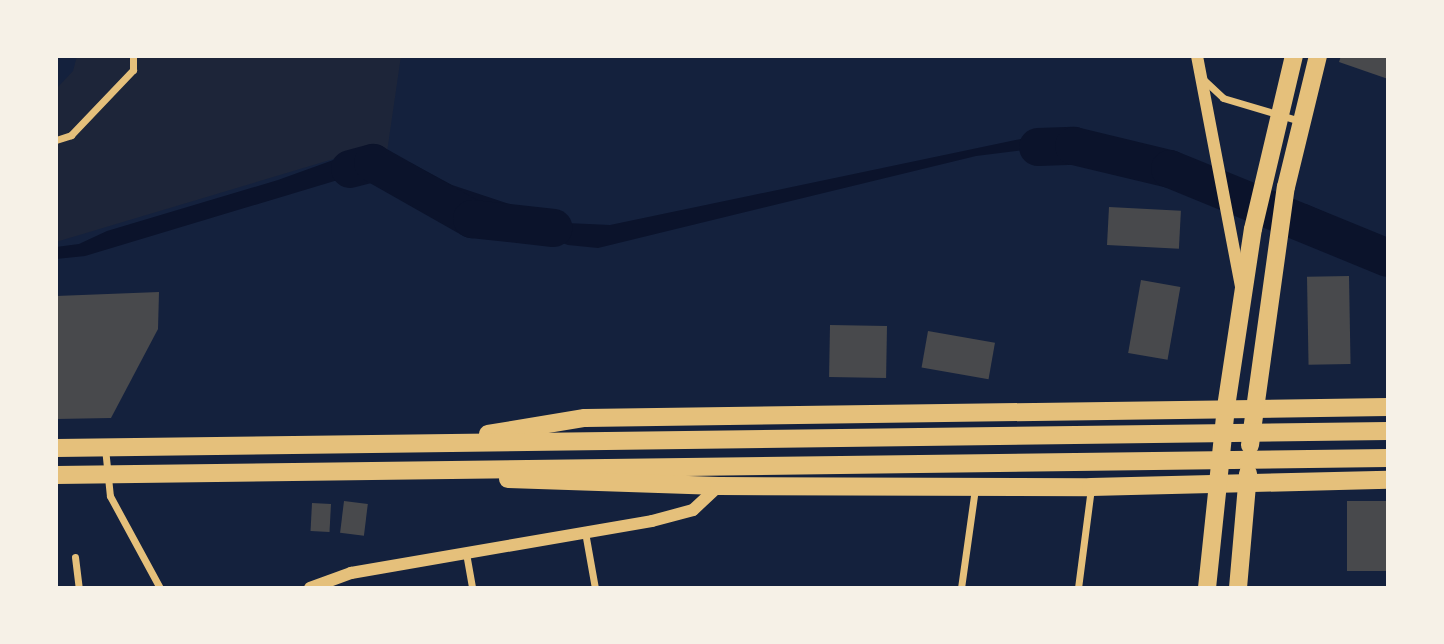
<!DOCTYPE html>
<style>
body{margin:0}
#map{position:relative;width:1444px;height:644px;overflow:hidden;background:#14213d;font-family:"Titillium Web",sans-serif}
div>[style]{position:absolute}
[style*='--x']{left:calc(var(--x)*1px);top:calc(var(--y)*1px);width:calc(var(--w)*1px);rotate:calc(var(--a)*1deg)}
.green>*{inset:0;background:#1d2539}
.water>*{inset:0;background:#0b132b}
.river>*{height:38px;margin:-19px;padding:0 19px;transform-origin:19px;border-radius:19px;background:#0b132b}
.building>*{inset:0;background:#48494c;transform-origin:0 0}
.minor>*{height:7px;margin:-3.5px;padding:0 3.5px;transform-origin:3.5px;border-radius:3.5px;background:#e5c07b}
.tertiary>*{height:12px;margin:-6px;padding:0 6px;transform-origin:6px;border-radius:6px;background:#e5c07b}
.primary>*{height:18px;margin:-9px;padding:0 9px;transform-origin:9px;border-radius:9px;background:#e5c07b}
span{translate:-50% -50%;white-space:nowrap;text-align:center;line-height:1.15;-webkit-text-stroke:5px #f6f1e7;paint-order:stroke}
.frame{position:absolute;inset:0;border:58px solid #f6f1e7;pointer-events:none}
</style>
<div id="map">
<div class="green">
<div style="clip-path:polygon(77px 56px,401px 56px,386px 159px,350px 154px,56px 242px,56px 89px,73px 71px)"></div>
</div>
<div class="water">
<div style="clip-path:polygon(1035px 136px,1094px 140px,1145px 151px,1203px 169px,1205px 191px,1140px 159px,1073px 147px,1040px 148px,976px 156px,598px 248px,568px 245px,478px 214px,407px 179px,371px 170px,85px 256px,56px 259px,56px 247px,79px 244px,107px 231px,278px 180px,350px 154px,411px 163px,452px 185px,567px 223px,610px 225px)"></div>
<div style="clip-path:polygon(1306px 204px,1388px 240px,1388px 277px,1302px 240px)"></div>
</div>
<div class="river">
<div style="--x:1038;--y:147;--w:36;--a:-2"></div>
<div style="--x:1074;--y:146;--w:99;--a:13.5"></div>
<div style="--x:1170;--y:169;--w:235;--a:22.2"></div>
<div style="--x:350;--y:169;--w:24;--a:-15"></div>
<div style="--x:373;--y:163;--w:114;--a:29.5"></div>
<div style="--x:472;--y:219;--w:82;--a:6.3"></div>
</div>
<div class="building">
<div style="clip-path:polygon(1341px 56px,1388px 56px,1388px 79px,1339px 62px)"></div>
<div style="left:1109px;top:207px;width:72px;height:38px;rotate:3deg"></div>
<div style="left:1349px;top:276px;width:88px;height:42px;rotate:89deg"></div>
<div style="left:1141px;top:280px;width:40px;height:74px;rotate:10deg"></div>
<div style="clip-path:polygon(159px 292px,158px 329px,111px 418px,56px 419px,56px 296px)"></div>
<div style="left:830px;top:325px;width:57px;height:52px;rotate:1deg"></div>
<div style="left:928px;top:331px;width:68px;height:37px;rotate:10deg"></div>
<div style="left:344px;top:501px;width:24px;height:32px;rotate:7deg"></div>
<div style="left:1388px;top:501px;width:70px;height:41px;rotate:90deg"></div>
<div style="left:312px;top:503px;width:19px;height:28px;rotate:3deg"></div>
</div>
<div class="minor">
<div style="--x:1204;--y:80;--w:26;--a:43"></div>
<div style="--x:1223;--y:98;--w:80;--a:16.6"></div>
<div style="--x:56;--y:140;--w:16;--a:-18"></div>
<div style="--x:71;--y:135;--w:90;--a:-46.4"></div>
<div style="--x:133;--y:70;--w:14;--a:-90"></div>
<div style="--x:105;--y:448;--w:48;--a:84.1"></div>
<div style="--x:110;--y:496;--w:105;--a:61.5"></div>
<div style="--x:585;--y:532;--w:57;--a:79.9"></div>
<div style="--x:466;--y:553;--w:36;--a:80"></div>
<div style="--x:75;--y:557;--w:31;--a:83"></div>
<div style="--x:961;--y:588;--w:101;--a:-82"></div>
<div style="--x:1078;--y:588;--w:101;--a:-82.6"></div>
</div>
<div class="tertiary">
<div style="--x:1197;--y:56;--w:241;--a:79.2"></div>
<div style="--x:310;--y:588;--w:44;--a:-20.1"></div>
<div style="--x:351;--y:573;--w:305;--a:-9.8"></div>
<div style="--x:652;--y:521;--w:42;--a:-15"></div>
<div style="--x:693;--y:510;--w:35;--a:-43"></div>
</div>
<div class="primary">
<div style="--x:488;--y:434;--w:98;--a:-9.4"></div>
<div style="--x:585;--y:418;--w:803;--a:-0.78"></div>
<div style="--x:1250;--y:445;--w:260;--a:-82.1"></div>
<div style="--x:1286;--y:187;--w:135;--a:-76.3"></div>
<div style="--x:56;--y:448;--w:1332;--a:-0.73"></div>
<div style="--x:56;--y:475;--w:1332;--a:-0.73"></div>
<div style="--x:508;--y:479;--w:211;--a:1.9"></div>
<div style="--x:719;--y:486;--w:372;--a:0.2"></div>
<div style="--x:1091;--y:487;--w:297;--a:-1.4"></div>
<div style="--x:1207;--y:588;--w:182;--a:-84"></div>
<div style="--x:1226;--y:407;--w:180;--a:-81.4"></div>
<div style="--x:1253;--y:229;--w:178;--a:-76.7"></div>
<div style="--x:1238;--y:588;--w:115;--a:-85"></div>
</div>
<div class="frame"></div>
</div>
